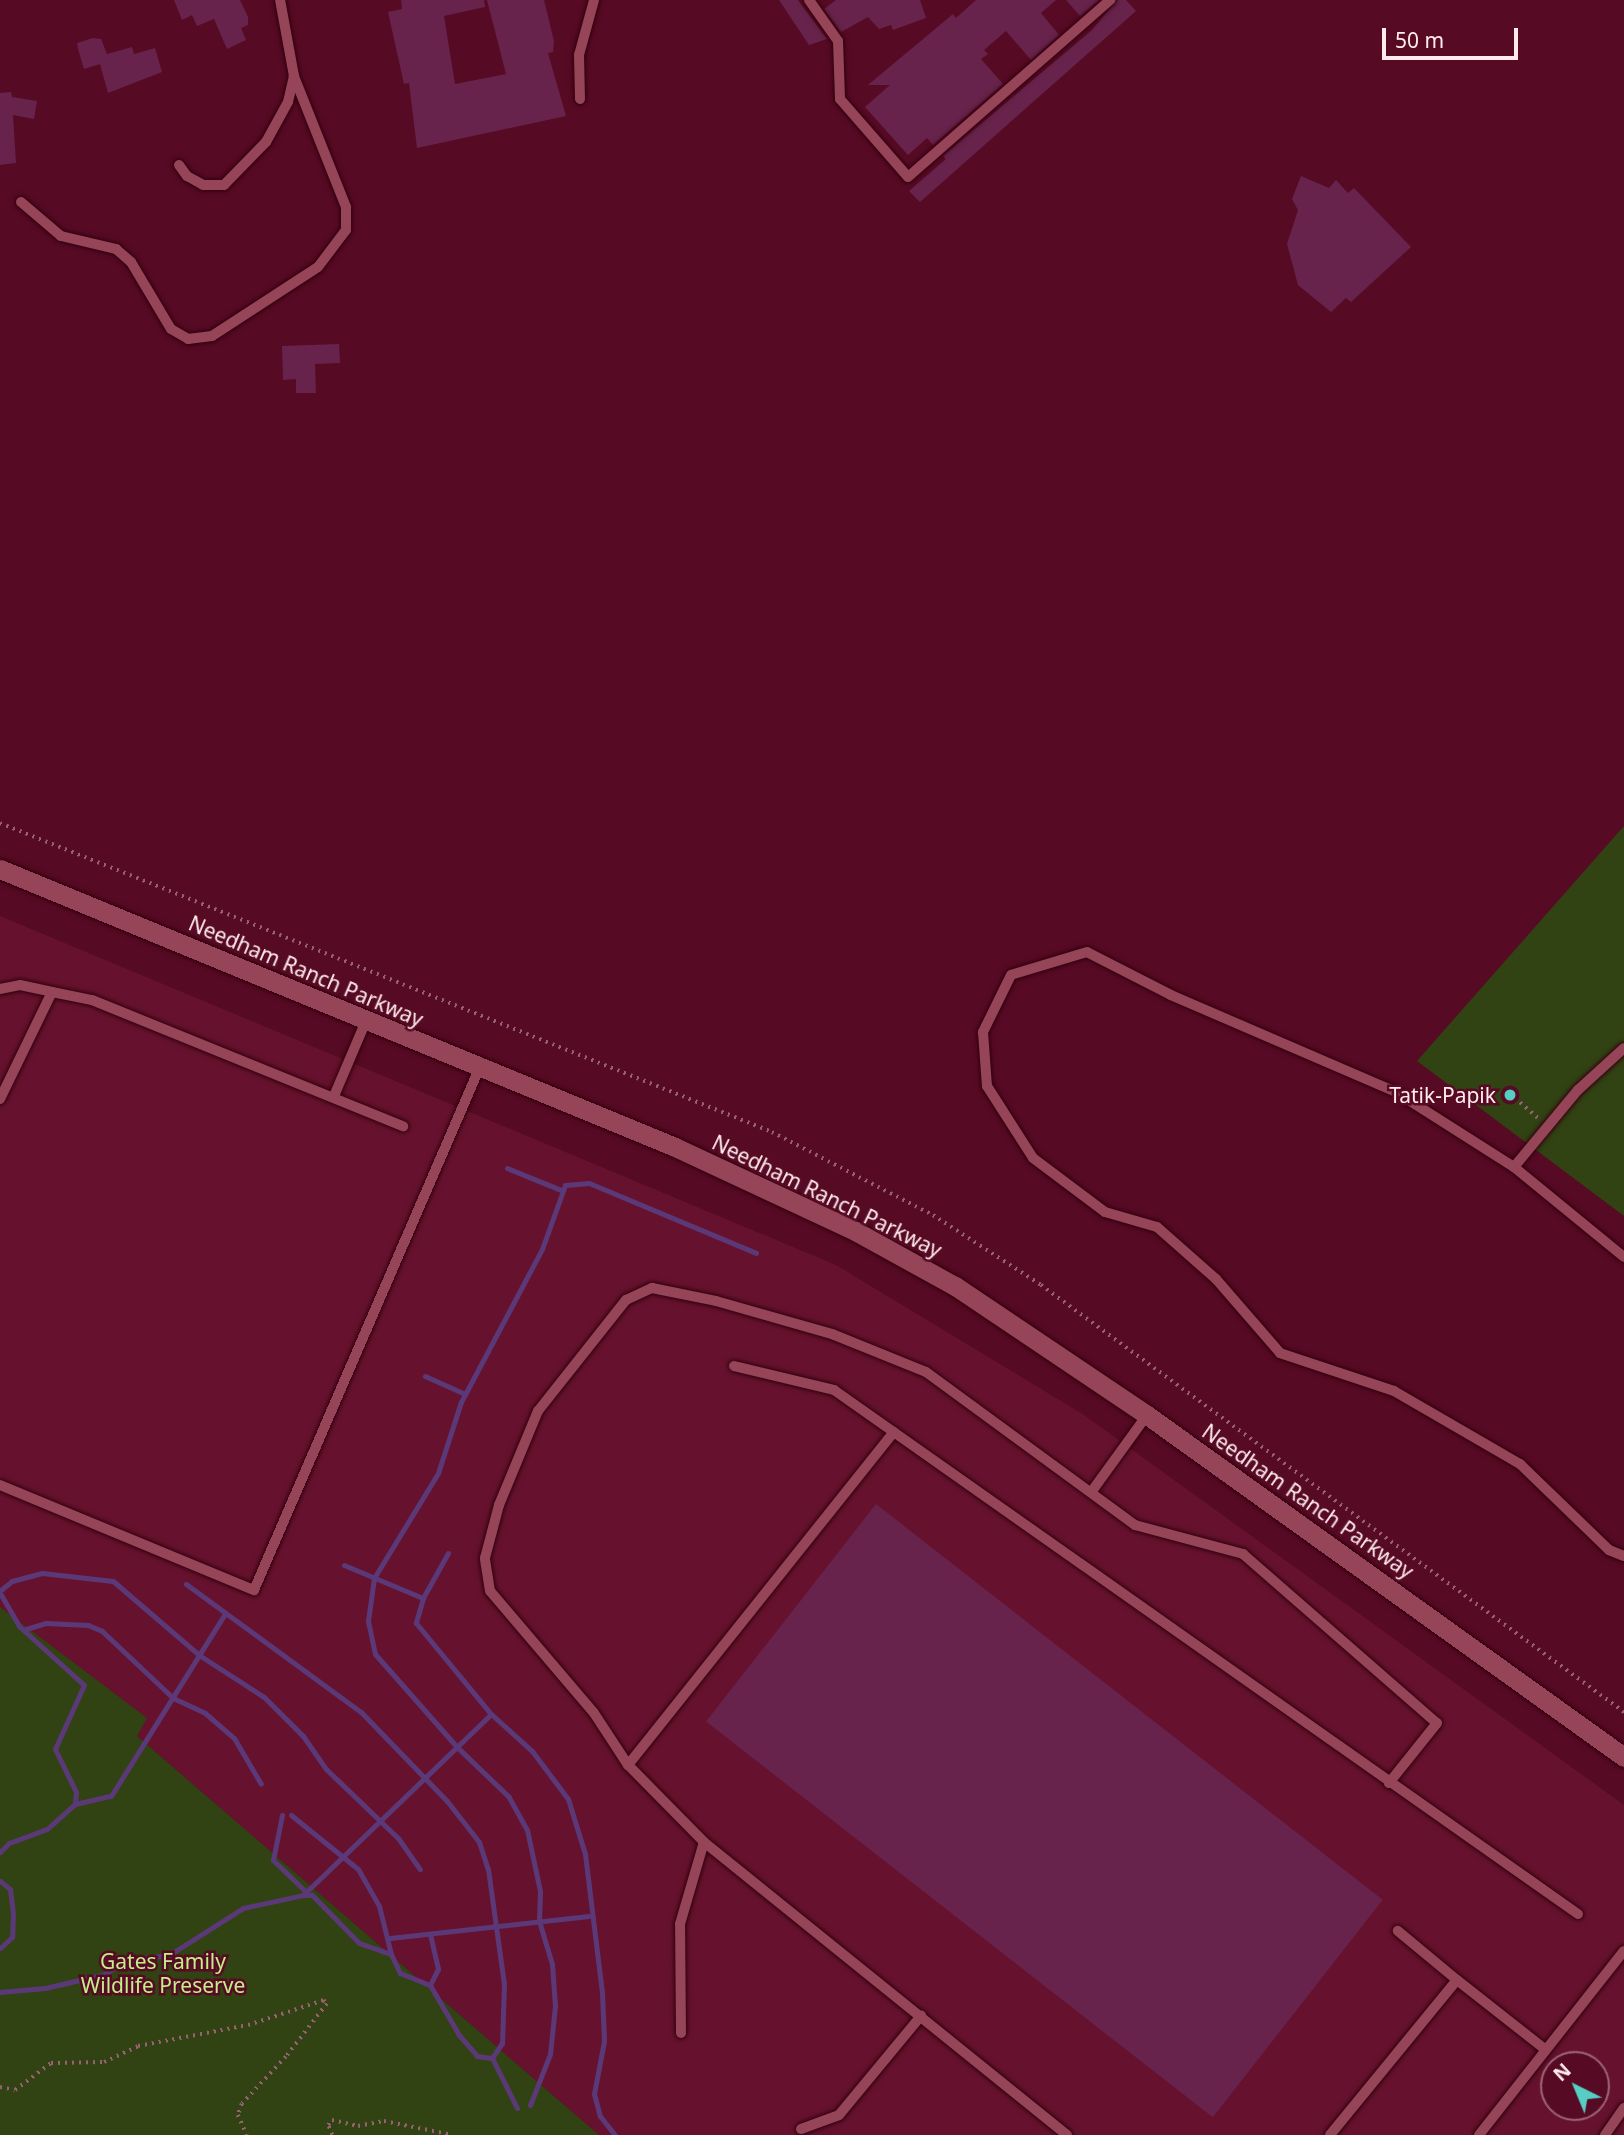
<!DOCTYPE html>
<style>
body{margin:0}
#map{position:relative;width:1624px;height:2135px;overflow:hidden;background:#570a24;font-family:"Noto Sans",sans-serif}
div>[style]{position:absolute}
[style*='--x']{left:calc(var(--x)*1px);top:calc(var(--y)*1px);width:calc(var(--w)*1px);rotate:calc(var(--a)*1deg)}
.built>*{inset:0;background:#66122e}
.green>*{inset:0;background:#314313}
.stream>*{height:5px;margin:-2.5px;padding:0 2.5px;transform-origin:2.5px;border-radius:2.5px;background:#5b3978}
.building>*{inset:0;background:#67234b;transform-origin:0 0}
.path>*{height:3.5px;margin-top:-1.75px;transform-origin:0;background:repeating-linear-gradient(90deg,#986172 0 2px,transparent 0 7px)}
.roads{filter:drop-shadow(0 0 2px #33000f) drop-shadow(0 0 2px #33000f)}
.service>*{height:10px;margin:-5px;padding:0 5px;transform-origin:5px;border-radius:5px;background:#954557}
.tertiary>*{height:19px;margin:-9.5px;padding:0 9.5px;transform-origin:9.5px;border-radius:9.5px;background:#954557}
.dots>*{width:19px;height:19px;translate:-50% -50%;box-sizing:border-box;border:4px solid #570a24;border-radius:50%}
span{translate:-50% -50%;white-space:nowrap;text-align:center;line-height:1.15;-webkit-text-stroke:5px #570a24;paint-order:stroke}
.street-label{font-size:21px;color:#ffebee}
.poi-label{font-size:21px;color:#ffebee}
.right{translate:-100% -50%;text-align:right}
.park-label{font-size:21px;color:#c4ee89}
.north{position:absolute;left:1540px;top:2051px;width:70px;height:70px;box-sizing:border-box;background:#570a24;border:2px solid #9a6475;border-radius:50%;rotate:317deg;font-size:19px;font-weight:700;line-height:28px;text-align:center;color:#ffebee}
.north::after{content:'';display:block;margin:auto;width:24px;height:32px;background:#56cec4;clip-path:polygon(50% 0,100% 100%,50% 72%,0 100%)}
.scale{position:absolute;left:1382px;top:28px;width:136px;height:32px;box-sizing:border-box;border:4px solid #ffebee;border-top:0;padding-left:9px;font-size:21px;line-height:24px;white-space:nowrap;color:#ffebee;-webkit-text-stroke:5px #570a24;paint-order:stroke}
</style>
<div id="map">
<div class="built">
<div style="clip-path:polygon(evenodd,0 916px,836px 1265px,1084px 1415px,1624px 1805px,1624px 2135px,599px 2135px,137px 1736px,146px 1718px,0 1607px,0 916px,1554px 2065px,1596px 2065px,1596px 2107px,1554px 2107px,1554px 2065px)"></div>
</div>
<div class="green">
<div style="clip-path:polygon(1624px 826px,1624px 1216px,1417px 1061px)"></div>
<div style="clip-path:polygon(0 1607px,147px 1718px,137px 1736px,599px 2135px,0 2135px)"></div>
</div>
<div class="stream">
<div style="--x:507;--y:1168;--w:58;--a:22.2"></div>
<div style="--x:425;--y:1376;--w:44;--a:24.2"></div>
<div style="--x:448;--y:1553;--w:51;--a:119.1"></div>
<div style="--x:423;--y:1598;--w:26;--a:106"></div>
<div style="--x:416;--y:1623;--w:118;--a:50.5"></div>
<div style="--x:491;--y:1714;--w:55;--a:42.1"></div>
<div style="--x:532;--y:1751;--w:60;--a:53.1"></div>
<div style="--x:568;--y:1799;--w:58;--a:72.8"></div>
<div style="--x:585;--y:1854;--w:140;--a:83"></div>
<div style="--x:602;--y:1993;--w:48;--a:87.6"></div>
<div style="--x:604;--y:2041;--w:54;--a:100.7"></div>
<div style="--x:594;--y:2094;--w:23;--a:75"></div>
<div style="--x:600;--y:2116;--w:24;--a:52"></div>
<div style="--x:344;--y:1565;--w:86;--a:22.7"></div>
<div style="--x:186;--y:1584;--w:217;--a:36.2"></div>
<div style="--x:361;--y:1712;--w:124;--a:46"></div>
<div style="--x:447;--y:1801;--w:52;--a:52"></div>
<div style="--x:479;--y:1842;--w:28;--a:72"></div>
<div style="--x:488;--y:1869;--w:116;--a:82.1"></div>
<div style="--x:504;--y:1984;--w:59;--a:91.9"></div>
<div style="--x:502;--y:2043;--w:18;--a:124"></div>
<div style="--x:2;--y:1589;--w:13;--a:-39"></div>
<div style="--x:12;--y:1581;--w:31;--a:-15"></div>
<div style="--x:42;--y:1573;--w:71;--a:6.4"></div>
<div style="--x:113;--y:1581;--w:113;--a:40.7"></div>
<div style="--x:199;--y:1655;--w:77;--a:32.9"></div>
<div style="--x:264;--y:1697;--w:55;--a:45"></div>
<div style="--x:303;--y:1736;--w:40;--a:55.1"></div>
<div style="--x:326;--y:1769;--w:100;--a:43.8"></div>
<div style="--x:398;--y:1838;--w:38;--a:55"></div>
<div style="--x:0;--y:1593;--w:39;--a:60"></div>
<div style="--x:20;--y:1627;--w:86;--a:42.2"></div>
<div style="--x:84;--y:1685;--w:70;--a:114.4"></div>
<div style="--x:55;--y:1749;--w:48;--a:64"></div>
<div style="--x:76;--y:1792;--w:12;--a:95"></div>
<div style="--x:26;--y:1629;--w:21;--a:-17"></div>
<div style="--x:46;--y:1623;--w:42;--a:2.7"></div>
<div style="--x:88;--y:1625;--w:15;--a:23"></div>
<div style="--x:102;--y:1631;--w:98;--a:43.3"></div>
<div style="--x:173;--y:1698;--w:35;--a:25"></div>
<div style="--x:205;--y:1713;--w:38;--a:41"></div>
<div style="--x:234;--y:1738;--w:53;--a:59.6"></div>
<div style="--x:282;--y:1815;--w:46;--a:101.3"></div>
<div style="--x:273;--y:1860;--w:46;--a:44.1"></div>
<div style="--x:291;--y:1815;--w:86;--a:38.9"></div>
<div style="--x:358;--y:1869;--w:43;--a:60.4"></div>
<div style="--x:379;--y:1906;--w:49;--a:76"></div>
<div style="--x:0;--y:1852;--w:13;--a:-45"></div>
<div style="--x:9;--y:1843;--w:40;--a:-20.2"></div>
<div style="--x:47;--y:1829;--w:38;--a:-42"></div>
<div style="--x:75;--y:1804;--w:37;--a:-13"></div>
<div style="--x:111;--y:1796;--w:213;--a:-58"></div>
<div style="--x:0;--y:1881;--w:13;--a:39"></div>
<div style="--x:10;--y:1889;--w:24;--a:83"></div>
<div style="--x:13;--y:1913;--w:24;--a:92"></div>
<div style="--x:12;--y:1937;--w:16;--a:137"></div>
<div style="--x:303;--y:1895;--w:9;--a:0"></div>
<div style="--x:312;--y:1895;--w:67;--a:45.6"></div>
<div style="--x:359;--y:1943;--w:34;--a:19"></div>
<div style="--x:391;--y:1954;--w:21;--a:65"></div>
<div style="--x:400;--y:1973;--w:32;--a:22"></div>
<div style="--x:430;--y:1985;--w:58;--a:59.9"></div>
<div style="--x:459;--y:2035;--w:28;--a:49"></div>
<div style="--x:477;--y:2056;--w:15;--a:8"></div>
<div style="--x:492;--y:2058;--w:56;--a:63.4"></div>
<div style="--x:430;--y:1934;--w:36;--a:77"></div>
<div style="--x:438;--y:1969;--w:18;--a:117"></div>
<div style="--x:390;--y:1938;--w:200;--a:-6.3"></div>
<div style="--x:0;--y:1992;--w:45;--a:-5.1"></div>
<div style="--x:45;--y:1988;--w:62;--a:-13.1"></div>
<div style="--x:105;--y:1974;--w:25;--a:-34"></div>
<div style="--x:126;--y:1960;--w:43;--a:-6.6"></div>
<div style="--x:169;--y:1955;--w:88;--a:-32.4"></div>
<div style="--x:243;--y:1908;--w:61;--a:-12.2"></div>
<div style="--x:303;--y:1895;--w:261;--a:-43.9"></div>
<div style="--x:530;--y:2105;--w:55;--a:-68.6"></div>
<div style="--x:550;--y:2054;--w:48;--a:-84.1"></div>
<div style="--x:555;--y:2006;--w:42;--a:-94.1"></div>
<div style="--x:552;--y:1964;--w:45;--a:-106.8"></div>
<div style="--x:539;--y:1921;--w:30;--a:-88"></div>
<div style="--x:540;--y:1891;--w:62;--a:-102"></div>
<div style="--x:527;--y:1830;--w:38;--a:-119"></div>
<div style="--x:509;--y:1797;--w:72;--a:-136.1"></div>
<div style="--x:457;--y:1747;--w:124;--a:-131.4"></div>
<div style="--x:375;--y:1654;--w:34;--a:-102"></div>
<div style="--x:368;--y:1621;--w:43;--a:-82.1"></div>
<div style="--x:374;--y:1578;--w:123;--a:-58.6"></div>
<div style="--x:438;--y:1473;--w:75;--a:-72.1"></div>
<div style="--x:461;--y:1402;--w:173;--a:-62.1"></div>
<div style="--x:542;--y:1249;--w:68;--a:-70.2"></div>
<div style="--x:565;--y:1185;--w:24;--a:-5"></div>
<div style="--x:589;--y:1183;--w:181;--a:22.7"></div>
</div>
<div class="building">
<div style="clip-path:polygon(174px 0,240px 0,248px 17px,248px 25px,241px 28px,246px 40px,227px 49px,214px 19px,197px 26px,192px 15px,182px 20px)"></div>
<div style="clip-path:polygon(401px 0,484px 0,485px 7px,444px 16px,455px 84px,506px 74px,487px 0,544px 0,554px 41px,553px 52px,548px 53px,566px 116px,417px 148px,409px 83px,404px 84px,388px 12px,402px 9px)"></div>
<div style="clip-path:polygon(779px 0,798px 0,827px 39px,809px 45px)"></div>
<div style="clip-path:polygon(836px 0,920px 0,926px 18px,893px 30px,891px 25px,879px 29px,868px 17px,841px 32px,824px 9px)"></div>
<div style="clip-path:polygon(976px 0,1056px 0,1041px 13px,1059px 35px,1031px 60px,1006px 31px,984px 50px,988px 54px,981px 59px,1003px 84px,933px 145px,927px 138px,908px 155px,865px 107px,890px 85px,868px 85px,953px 14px,956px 18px)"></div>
<div style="clip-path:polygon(1066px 0,1099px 0,1080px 16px)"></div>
<div style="clip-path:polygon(1117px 0,1126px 0,1136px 11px,920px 202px,909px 191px,946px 159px,943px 156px,1092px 30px)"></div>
<div style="clip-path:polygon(93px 38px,101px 39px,107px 54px,132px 47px,134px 54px,155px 48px,162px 72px,108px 93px,100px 64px,84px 69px,78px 49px,77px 43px)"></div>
<div style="clip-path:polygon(11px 92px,12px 97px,37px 101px,34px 119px,13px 115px,16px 163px,0 165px,0 93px)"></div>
<div style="clip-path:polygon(1301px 176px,1329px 188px,1336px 180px,1348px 193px,1354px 188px,1411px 247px,1351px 302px,1346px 298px,1331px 312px,1298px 285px,1287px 244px,1298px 210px,1292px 199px)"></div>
<div style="clip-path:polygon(339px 344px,340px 363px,315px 364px,316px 393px,296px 393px,296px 379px,283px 380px,282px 346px)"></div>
<div style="left:876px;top:1504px;width:643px;height:276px;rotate:38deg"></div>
</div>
<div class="path">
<div style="--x:0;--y:823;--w:832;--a:21.81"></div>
<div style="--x:772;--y:1132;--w:181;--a:27.3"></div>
<div style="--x:933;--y:1215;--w:129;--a:32.9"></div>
<div style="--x:1041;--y:1285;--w:723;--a:36.22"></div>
<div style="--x:1515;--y:1098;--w:30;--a:41"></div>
<div style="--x:0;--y:2087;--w:15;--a:11"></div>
<div style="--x:15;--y:2090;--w:45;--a:-36.9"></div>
<div style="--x:51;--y:2063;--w:53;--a:-1.1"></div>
<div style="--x:104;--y:2062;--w:38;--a:-25"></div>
<div style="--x:138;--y:2046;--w:112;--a:-10.8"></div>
<div style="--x:248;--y:2025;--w:80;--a:-18.2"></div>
<div style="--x:324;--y:2000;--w:5;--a:53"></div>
<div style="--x:327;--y:2004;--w:67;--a:127.7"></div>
<div style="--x:286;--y:2057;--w:64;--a:133.1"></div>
<div style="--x:242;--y:2104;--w:12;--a:110"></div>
<div style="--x:238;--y:2115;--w:22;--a:66"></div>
<div style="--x:332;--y:2135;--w:11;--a:-112"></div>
<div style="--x:328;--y:2125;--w:6;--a:-51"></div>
<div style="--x:332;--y:2120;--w:27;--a:13"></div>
<div style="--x:358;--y:2126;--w:26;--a:-11"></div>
<div style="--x:384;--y:2121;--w:70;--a:11.5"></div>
</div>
<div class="roads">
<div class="service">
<div style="--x:809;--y:0;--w:50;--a:54.7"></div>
<div style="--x:838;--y:41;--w:58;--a:88"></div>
<div style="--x:840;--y:99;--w:103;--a:48.9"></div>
<div style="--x:908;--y:177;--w:269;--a:-41.2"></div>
<div style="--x:580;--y:99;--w:44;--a:-91.3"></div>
<div style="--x:579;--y:55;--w:57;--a:-74.7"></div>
<div style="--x:179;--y:165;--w:14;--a:54"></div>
<div style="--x:187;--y:176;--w:18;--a:29"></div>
<div style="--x:203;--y:185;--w:21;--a:0"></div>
<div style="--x:224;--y:185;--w:60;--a:-45.7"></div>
<div style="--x:266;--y:142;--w:46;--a:-61.2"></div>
<div style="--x:288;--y:102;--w:27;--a:-77"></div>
<div style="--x:294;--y:76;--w:77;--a:-100.4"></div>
<div style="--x:21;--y:202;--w:52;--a:40.4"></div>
<div style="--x:61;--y:236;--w:57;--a:13.3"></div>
<div style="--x:116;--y:249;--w:20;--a:41"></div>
<div style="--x:131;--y:262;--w:78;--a:59.2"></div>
<div style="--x:171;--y:329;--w:20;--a:30"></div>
<div style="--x:188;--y:339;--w:24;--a:-7"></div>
<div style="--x:212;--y:336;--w:126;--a:-33.1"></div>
<div style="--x:318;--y:267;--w:46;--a:-52.9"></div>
<div style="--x:346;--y:230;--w:23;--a:-90"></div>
<div style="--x:346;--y:207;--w:141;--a:-111.7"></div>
<div style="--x:0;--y:989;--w:20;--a:-11"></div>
<div style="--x:20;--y:985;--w:33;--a:12"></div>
<div style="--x:334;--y:1096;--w:82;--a:-66.9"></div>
<div style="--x:0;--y:1099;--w:119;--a:-64.1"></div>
<div style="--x:52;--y:992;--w:41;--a:11.3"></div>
<div style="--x:92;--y:1000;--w:336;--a:22.1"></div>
<div style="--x:1514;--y:1167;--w:100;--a:-50.3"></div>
<div style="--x:1578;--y:1090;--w:62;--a:-42.4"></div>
<div style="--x:1624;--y:1257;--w:142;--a:-140.7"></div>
<div style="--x:1514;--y:1167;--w:140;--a:-147.6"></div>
<div style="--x:1396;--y:1092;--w:245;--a:-156.7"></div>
<div style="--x:1171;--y:995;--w:94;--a:-152.9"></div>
<div style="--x:1087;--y:952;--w:79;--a:163.2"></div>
<div style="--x:1011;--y:975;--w:64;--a:116.2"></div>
<div style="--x:983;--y:1032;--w:54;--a:85.8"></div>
<div style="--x:987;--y:1086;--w:85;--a:57.4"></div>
<div style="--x:1033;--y:1158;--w:90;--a:36.9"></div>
<div style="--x:1105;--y:1212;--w:54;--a:16.1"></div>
<div style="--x:1157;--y:1227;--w:79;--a:41.4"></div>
<div style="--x:1216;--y:1279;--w:98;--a:49.1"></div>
<div style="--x:1280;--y:1353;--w:120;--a:18.4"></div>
<div style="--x:1394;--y:1391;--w:146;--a:30.1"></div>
<div style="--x:1520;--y:1464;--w:124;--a:44"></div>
<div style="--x:1609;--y:1550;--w:16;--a:22"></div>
<div style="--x:734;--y:1366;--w:103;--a:13.5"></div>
<div style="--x:834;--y:1390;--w:910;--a:35.16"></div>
<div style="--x:0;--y:1485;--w:275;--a:22.5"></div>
<div style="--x:254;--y:1590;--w:568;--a:-66.64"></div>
<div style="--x:1092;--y:1491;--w:94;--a:-54.1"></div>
<div style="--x:628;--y:1765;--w:426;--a:-51.4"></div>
<div style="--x:1457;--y:1980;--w:113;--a:38.2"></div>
<div style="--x:681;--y:2033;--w:109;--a:-90.5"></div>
<div style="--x:680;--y:1924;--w:85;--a:-73.7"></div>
<div style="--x:801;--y:2129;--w:40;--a:-20.2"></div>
<div style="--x:839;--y:2115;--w:129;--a:-50.4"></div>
<div style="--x:1067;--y:2135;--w:466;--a:-141.1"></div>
<div style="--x:704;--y:1842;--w:108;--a:-134.6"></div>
<div style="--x:628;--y:1765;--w:62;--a:-123.2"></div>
<div style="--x:594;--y:1713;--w:160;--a:-130.4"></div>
<div style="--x:490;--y:1591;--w:33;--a:-99"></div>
<div style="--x:485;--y:1558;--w:55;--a:-75.2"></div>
<div style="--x:499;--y:1505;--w:102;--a:-67.5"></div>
<div style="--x:538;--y:1411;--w:142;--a:-51.6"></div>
<div style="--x:626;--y:1300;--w:29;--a:-25"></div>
<div style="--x:652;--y:1288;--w:65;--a:11.5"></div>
<div style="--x:716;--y:1301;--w:121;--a:15.9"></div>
<div style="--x:832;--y:1334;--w:101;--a:22"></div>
<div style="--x:926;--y:1372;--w:259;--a:36.2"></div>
<div style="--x:1135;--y:1525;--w:112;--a:15"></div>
<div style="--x:1243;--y:1554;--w:257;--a:41.1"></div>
<div style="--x:1437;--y:1723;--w:77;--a:128.7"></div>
<div style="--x:1330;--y:2135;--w:200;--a:-50.7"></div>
<div style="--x:1457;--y:1980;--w:77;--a:-140.3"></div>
<div style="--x:1479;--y:2135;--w:234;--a:-51.8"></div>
<div style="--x:1605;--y:2135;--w:33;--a:-55"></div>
</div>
<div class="tertiary">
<div style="--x:0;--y:869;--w:730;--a:22.38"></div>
<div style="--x:675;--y:1147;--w:201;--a:25"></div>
<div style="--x:857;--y:1232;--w:112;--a:28.9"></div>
<div style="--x:955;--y:1286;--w:231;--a:33.9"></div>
<div style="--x:1147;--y:1415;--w:587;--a:35.64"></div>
</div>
</div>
<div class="dots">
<div style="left:1510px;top:1095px;background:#56cec4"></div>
</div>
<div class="street-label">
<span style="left:306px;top:971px;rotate:23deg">Needham Ranch Parkway</span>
<span style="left:827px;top:1196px;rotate:26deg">Needham Ranch Parkway</span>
<span style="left:1308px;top:1501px;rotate:35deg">Needham Ranch Parkway</span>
</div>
<div class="poi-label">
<span class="right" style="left:1496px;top:1095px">Tatik-Papik</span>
</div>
<div class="park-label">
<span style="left:163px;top:1973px">Gates Family<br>Wildlife Preserve</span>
</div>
<div class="north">N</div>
<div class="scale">50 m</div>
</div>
